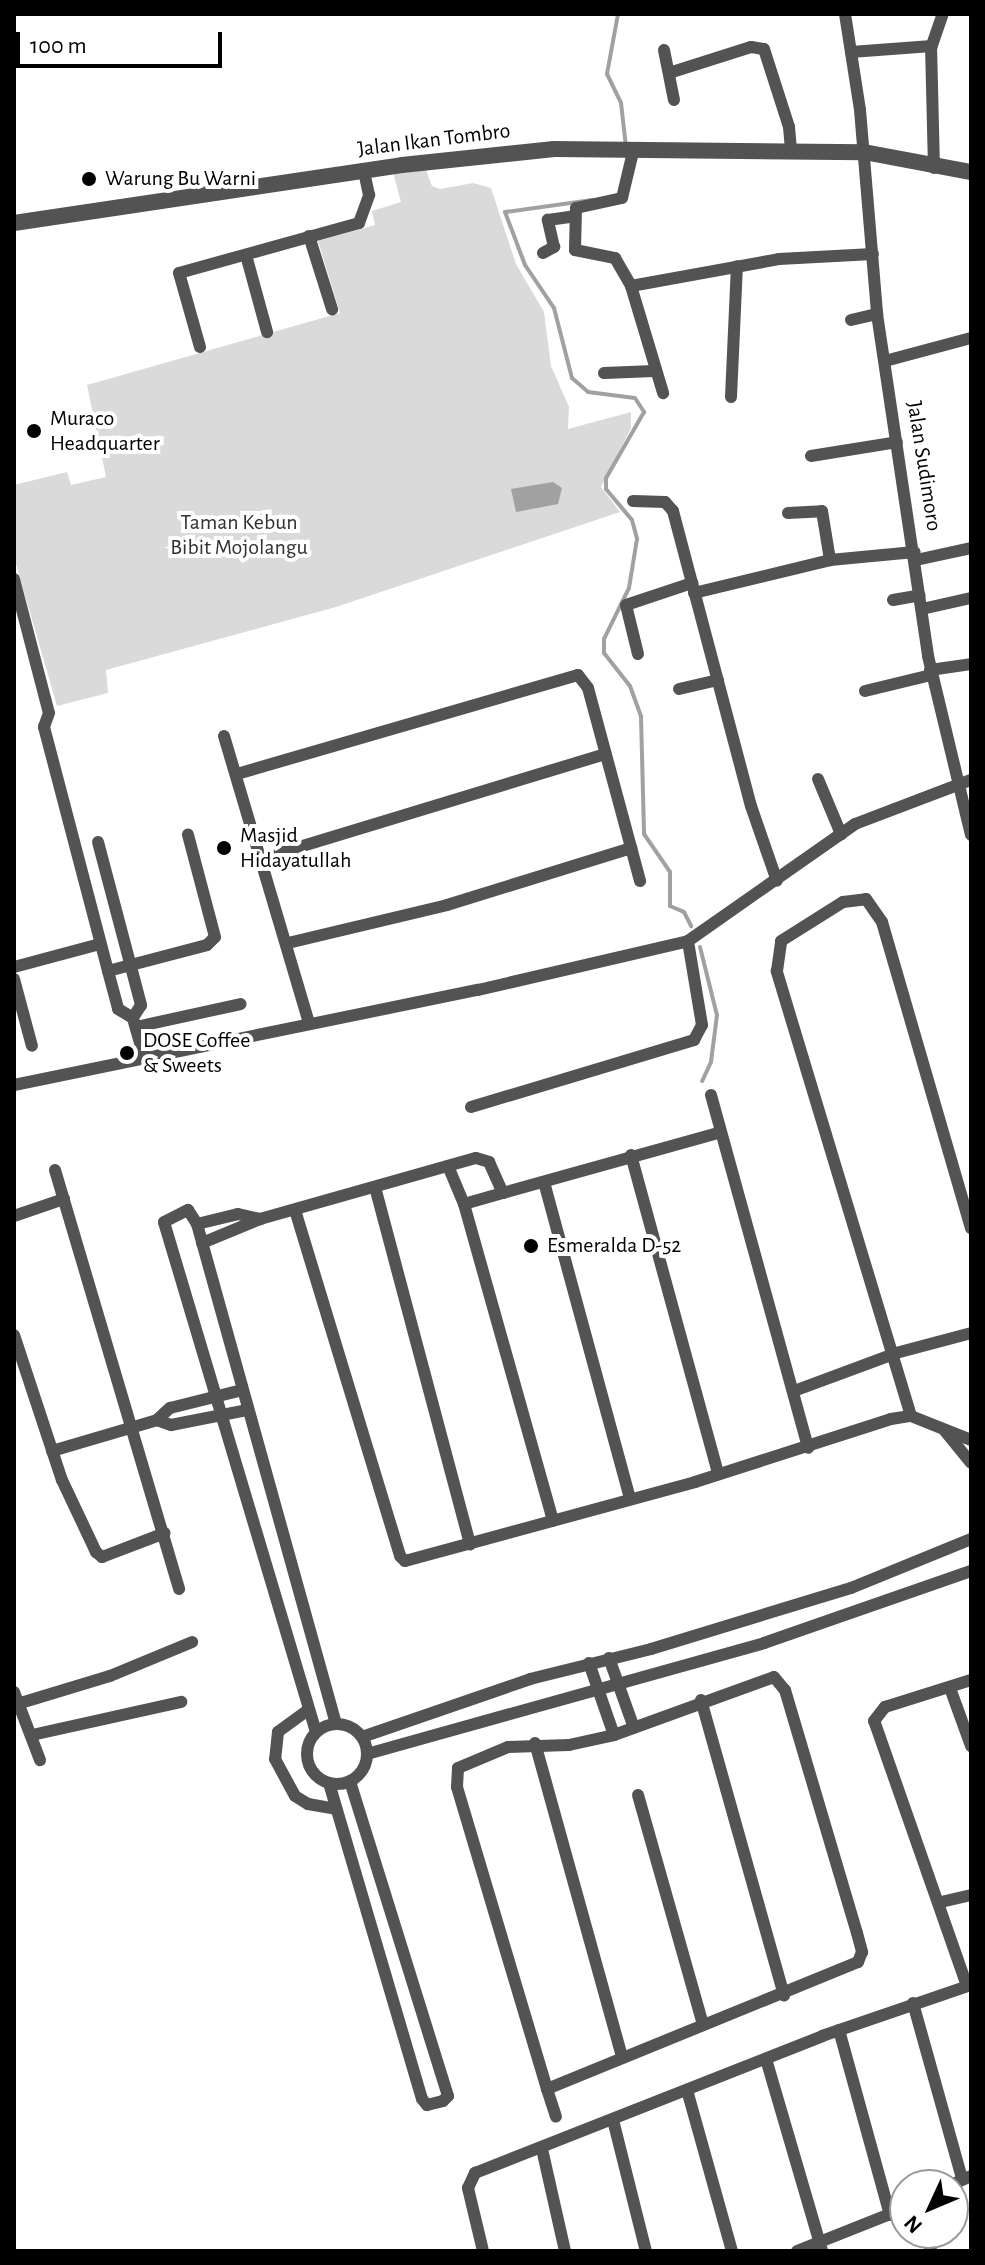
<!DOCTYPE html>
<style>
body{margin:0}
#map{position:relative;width:985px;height:2265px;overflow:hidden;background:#fff;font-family:"Alegreya Sans",sans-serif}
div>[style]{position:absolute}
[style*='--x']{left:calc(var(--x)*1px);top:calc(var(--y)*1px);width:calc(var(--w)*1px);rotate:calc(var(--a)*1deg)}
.green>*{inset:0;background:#dadada}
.water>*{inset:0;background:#a1a1a1}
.stream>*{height:4px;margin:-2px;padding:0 2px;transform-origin:2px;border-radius:2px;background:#a1a1a1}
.minor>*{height:12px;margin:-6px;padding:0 6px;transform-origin:6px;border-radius:6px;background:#535353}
.minor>.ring{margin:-6px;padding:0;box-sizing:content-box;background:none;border:12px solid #535353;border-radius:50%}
.tertiary>*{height:16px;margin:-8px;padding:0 8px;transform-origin:8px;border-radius:8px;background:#535353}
.dots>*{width:22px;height:22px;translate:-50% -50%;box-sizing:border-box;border:4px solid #fff;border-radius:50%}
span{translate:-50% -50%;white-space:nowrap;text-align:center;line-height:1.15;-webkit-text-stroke:8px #fff;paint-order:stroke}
.street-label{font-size:22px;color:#000}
.poi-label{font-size:22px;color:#000}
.left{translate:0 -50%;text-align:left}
.park-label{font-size:22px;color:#313131}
.frame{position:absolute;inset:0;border:16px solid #000;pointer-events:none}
.north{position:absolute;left:889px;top:2169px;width:80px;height:80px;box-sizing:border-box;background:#fff;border:2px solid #999;border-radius:50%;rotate:226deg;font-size:22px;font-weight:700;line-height:32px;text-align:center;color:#000}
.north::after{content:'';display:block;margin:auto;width:28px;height:36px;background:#000;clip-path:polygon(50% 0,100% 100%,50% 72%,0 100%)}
.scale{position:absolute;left:16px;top:32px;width:206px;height:36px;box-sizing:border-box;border:4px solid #000;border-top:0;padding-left:10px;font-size:24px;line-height:28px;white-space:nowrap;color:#000;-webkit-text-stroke:6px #fff;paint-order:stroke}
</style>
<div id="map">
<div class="green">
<div style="clip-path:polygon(425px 167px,432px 186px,440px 189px,473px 183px,491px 188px,516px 264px,544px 312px,551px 366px,569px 407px,568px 429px,631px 412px,631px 428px,601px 487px,620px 512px,336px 607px,106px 670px,108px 693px,57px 706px,14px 557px,14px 485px,67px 472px,71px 485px,106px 477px,87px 385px,340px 313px,318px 241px,375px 225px,372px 211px,401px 202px,393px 172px)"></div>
</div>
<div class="water">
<div style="clip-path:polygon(553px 482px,562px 488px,558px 504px,516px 512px,511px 489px)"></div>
</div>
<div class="stream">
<div style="--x:618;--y:14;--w:61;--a:100.4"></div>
<div style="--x:607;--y:74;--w:32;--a:64"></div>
<div style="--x:621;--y:103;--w:44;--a:83.5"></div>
<div style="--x:592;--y:200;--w:88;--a:172.1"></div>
<div style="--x:505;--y:212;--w:57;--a:69.3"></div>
<div style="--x:525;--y:265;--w:52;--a:56"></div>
<div style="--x:554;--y:308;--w:72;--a:75.6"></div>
<div style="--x:572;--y:378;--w:21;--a:41"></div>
<div style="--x:588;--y:392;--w:47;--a:7.3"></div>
<div style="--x:635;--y:398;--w:17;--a:57"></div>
<div style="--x:644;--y:412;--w:76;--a:119.9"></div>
<div style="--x:606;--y:478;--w:11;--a:90"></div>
<div style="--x:606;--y:489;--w:40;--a:50"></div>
<div style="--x:632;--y:520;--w:20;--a:75"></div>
<div style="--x:637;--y:539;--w:50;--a:99.3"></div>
<div style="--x:629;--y:588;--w:57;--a:116.1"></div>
<div style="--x:604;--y:639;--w:14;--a:90"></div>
<div style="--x:604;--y:653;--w:42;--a:51.8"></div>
<div style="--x:630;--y:686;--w:33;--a:70"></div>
<div style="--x:641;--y:717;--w:117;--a:88.5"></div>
<div style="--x:644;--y:834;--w:46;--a:55.6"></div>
<div style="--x:670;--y:872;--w:34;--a:90"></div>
<div style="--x:670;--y:906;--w:15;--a:23"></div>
<div style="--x:684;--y:912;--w:16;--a:63"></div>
<div style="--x:700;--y:947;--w:70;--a:76"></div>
<div style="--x:717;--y:1015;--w:47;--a:97.3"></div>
<div style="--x:711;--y:1062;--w:21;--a:115"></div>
</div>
<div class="minor">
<div style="--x:845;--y:14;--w:97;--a:81.1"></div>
<div style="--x:860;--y:110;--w:205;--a:85.2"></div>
<div style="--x:877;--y:314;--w:346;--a:81.5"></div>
<div style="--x:928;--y:656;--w:184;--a:76.5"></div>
<div style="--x:664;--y:50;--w:51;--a:78.7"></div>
<div style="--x:851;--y:52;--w:81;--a:-4.2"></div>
<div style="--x:669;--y:73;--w:86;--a:-17.6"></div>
<div style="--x:751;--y:47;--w:13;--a:9"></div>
<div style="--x:764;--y:49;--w:82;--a:72.2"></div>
<div style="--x:789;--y:127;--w:23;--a:85"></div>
<div style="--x:633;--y:152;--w:47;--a:103.4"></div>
<div style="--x:622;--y:198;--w:47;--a:167.7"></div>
<div style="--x:576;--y:208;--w:42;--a:91.4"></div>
<div style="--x:575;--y:250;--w:41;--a:11.3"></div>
<div style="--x:615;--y:258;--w:32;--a:60"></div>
<div style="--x:631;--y:286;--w:112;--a:73.3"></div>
<div style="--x:934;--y:168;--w:120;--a:-91.4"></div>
<div style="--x:931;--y:48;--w:36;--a:-71"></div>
<div style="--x:309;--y:236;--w:77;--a:72.5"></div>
<div style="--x:543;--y:253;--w:13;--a:-29"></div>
<div style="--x:554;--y:247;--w:28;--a:-103"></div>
<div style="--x:548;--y:220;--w:27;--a:-8"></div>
<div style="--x:246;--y:255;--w:80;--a:74.7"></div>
<div style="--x:631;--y:286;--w:150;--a:-10.3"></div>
<div style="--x:779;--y:259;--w:94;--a:-3"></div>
<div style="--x:851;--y:320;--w:27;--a:-13"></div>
<div style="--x:200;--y:347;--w:77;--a:-105.8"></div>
<div style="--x:179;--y:273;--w:187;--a:-15.5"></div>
<div style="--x:359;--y:223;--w:30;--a:-70"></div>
<div style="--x:369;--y:195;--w:25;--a:-102"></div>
<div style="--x:885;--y:361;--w:89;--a:-15"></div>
<div style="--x:604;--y:373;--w:50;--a:-2.3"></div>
<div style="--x:731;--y:397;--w:131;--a:-87.4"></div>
<div style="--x:811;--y:456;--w:87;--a:-9.2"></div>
<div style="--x:633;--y:501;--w:32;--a:2"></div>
<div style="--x:665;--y:502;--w:12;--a:48"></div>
<div style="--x:673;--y:511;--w:305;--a:75.2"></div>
<div style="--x:751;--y:806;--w:79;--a:70.9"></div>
<div style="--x:788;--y:513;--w:34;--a:-3"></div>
<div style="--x:822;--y:511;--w:50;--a:80.7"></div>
<div style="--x:916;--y:560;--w:56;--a:-12.3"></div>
<div style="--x:14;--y:579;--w:138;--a:75.4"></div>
<div style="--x:49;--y:713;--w:15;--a:110"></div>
<div style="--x:44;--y:727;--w:252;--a:75.3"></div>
<div style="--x:108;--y:971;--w:39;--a:75"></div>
<div style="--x:118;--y:1009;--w:17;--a:31"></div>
<div style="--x:694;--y:593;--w:140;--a:-13.6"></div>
<div style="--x:830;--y:560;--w:85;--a:-5.4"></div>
<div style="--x:893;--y:600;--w:27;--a:-10"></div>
<div style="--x:922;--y:609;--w:50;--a:-12.7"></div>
<div style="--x:638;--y:654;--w:50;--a:-103.8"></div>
<div style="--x:626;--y:605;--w:70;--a:-18.4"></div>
<div style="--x:930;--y:670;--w:41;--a:-8.3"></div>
<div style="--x:679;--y:689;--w:40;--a:-13"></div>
<div style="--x:865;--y:691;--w:68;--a:-13.6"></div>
<div style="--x:224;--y:736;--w:299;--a:73.5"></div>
<div style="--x:237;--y:774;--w:355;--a:-16.2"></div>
<div style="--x:578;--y:675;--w:16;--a:52"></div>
<div style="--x:588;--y:688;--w:200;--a:74.9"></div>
<div style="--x:818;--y:779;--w:60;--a:67.3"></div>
<div style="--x:98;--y:842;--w:169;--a:75.2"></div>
<div style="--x:141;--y:1005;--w:15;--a:122"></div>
<div style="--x:263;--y:858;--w:358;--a:-16.9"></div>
<div style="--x:288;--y:943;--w:163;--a:-13.4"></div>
<div style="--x:447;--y:905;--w:193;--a:-17.2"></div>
<div style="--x:14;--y:967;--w:89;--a:-15"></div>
<div style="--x:108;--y:971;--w:102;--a:-14.7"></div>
<div style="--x:207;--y:945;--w:11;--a:-45"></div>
<div style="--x:215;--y:937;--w:106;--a:-104.8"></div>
<div style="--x:14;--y:979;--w:69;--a:75"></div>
<div style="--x:134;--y:1022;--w:37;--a:74"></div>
<div style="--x:136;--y:1027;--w:107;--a:-12.4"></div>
<div style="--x:14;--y:1085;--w:474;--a:-11.6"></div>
<div style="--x:478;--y:990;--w:216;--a:-13.1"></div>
<div style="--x:688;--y:941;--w:204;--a:-35"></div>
<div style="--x:855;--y:824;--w:124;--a:-20.8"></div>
<div style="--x:711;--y:1095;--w:366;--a:74.6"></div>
<div style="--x:471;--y:1107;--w:233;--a:-16.7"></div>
<div style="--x:694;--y:1040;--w:17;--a:-62"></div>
<div style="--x:702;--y:1025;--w:85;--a:-99.5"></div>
<div style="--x:631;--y:1155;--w:331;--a:74.7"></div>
<div style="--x:448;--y:1166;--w:41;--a:67.2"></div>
<div style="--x:464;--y:1204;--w:329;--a:74.3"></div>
<div style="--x:55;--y:1170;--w:437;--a:73.5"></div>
<div style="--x:544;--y:1182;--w:328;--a:74.8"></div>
<div style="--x:375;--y:1187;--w:370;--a:75.1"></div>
<div style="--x:464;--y:1204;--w:41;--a:-15.8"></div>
<div style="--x:295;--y:1210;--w:362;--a:73.1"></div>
<div style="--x:400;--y:1556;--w:7;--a:45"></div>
<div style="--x:405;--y:1561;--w:301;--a:-15.2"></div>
<div style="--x:695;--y:1482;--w:206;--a:-17.8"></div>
<div style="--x:891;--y:1419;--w:20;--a:-9"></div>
<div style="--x:911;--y:1416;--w:65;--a:21.8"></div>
<div style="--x:14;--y:1216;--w:53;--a:-18.8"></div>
<div style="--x:197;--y:1224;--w:42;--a:-13.7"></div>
<div style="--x:238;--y:1214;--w:23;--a:13"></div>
<div style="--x:202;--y:1243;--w:63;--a:-22.5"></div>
<div style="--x:260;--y:1219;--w:224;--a:-15.8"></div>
<div style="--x:476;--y:1158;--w:14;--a:17"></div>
<div style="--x:489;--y:1162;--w:34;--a:66"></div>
<div style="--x:503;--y:1193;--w:226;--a:-15.6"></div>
<div style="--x:14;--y:1335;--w:153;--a:71.7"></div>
<div style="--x:62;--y:1480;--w:80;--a:64.7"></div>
<div style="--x:96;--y:1552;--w:8;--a:40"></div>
<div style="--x:102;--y:1557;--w:67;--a:-20.9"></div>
<div style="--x:794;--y:1391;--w:109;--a:-20.4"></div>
<div style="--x:896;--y:1353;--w:78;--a:-14.9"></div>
<div style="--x:911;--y:1416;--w:465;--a:-106.8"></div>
<div style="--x:777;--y:971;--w:30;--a:-82"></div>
<div style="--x:781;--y:941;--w:73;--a:-32.2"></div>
<div style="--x:843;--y:902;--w:23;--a:-7"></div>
<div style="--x:866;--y:899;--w:28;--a:55"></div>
<div style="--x:882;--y:922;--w:319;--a:73.8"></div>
<div style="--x:157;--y:1420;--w:15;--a:20"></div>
<div style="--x:171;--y:1425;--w:77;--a:-11.2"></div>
<div style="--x:945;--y:1431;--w:41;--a:50.9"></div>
<div style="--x:52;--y:1451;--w:109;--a:-16.4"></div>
<div style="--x:157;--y:1420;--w:18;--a:-43"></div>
<div style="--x:170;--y:1408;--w:74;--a:-14"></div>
<div style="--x:609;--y:1658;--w:74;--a:70.3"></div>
<div style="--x:589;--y:1663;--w:76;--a:70.9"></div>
<div style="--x:950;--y:1688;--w:62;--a:70.1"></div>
<div style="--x:14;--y:1692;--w:73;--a:69.1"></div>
<div style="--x:701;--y:1700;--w:307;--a:74.3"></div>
<div style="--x:14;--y:1705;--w:100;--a:-16.8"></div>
<div style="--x:110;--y:1676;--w:89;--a:-22.5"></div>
<div style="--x:308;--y:1710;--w:37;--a:144"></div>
<div style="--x:278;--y:1732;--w:27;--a:96"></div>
<div style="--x:275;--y:1759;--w:42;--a:61.6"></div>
<div style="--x:295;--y:1796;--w:15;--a:32"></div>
<div style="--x:308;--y:1804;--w:27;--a:10"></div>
<div class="ring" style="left:307px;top:1724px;width:48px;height:48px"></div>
<div style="--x:316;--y:1732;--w:532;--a:-106.6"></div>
<div style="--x:164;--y:1222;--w:27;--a:-27"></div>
<div style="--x:188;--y:1210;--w:17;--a:57"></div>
<div style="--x:197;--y:1224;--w:519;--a:74.46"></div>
<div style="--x:32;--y:1735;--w:153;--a:-12.5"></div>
<div style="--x:362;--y:1737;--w:178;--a:-19"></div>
<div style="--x:530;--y:1679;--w:125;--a:-13.9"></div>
<div style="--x:651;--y:1649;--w:209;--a:-17"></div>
<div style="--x:851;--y:1588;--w:130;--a:-22.2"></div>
<div style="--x:535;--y:1743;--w:325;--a:74.5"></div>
<div style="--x:367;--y:1754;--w:412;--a:-15.6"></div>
<div style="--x:764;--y:1643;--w:219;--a:-19.2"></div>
<div style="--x:329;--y:1783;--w:329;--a:73.6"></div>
<div style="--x:422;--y:2099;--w:8;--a:50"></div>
<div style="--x:427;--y:2105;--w:16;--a:-14"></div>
<div style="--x:443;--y:2101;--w:7;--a:-45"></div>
<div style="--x:448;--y:2096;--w:330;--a:-107.3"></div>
<div style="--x:638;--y:1795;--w:239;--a:74.2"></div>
<div style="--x:941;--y:1902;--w:31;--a:-13"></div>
<div style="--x:967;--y:1986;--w:281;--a:-109.3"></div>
<div style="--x:874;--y:1721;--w:18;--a:-52"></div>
<div style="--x:885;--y:1707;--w:90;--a:-17.4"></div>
<div style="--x:913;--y:2003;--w:183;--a:74.4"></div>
<div style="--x:839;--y:2030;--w:192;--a:74.6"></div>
<div style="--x:766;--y:2059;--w:200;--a:73.7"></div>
<div style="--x:547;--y:2089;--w:315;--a:-106.6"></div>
<div style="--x:457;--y:1787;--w:19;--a:-87"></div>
<div style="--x:458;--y:1768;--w:54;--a:-22.8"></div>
<div style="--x:508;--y:1747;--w:61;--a:-1.9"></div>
<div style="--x:569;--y:1745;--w:46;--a:-12.5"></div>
<div style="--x:614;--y:1735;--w:170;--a:-19.9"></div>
<div style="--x:774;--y:1677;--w:17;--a:50"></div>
<div style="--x:785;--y:1690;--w:253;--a:73.5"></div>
<div style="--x:857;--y:1933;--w:20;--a:75"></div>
<div style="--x:862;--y:1952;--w:11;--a:112"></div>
<div style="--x:858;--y:1962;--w:336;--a:157.8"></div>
<div style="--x:547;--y:2089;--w:29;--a:72"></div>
<div style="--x:687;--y:2090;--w:167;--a:74.4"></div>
<div style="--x:613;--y:2120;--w:135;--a:75.9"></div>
<div style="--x:542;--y:2149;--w:105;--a:77.3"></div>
<div style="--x:951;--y:2185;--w:22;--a:-24"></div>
<div style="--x:927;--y:2233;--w:18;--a:77"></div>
<div style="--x:483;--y:2251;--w:65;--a:-103.4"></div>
<div style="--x:468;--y:2188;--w:17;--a:-65"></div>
<div style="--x:475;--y:2173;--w:373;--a:-21.5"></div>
<div style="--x:822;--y:2036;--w:157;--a:-18.9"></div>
<div style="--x:797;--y:2251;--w:116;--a:-21.7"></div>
</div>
<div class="tertiary">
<div style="--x:14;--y:223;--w:392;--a:-8.5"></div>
<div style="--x:402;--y:165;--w:153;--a:-6"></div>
<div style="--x:554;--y:149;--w:310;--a:0.6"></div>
<div style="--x:864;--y:152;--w:109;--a:10.6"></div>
</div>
<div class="dots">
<div style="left:89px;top:179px;background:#000"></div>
<div style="left:34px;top:431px;background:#000"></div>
<div style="left:224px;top:848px;background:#000"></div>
<div style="left:127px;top:1053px;background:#000"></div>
<div style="left:531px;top:1246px;background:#000"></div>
</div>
<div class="street-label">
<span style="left:434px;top:140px;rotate:-7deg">Jalan Ikan Tombro</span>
<span style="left:924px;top:466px;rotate:81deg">Jalan Sudimoro</span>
</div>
<div class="poi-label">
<span class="left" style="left:105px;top:179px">Warung Bu Warni</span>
<span class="left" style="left:50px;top:431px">Muraco<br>Headquarter</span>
<span class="left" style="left:240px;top:848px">Masjid<br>Hidayatullah</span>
<span class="left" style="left:143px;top:1053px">DOSE Coffee<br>&amp; Sweets</span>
<span class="left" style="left:547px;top:1246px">Esmeralda D-52</span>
</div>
<div class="park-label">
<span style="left:239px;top:535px">Taman Kebun<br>Bibit Mojolangu</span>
</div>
<div class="frame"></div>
<div class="north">N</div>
<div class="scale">100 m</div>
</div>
